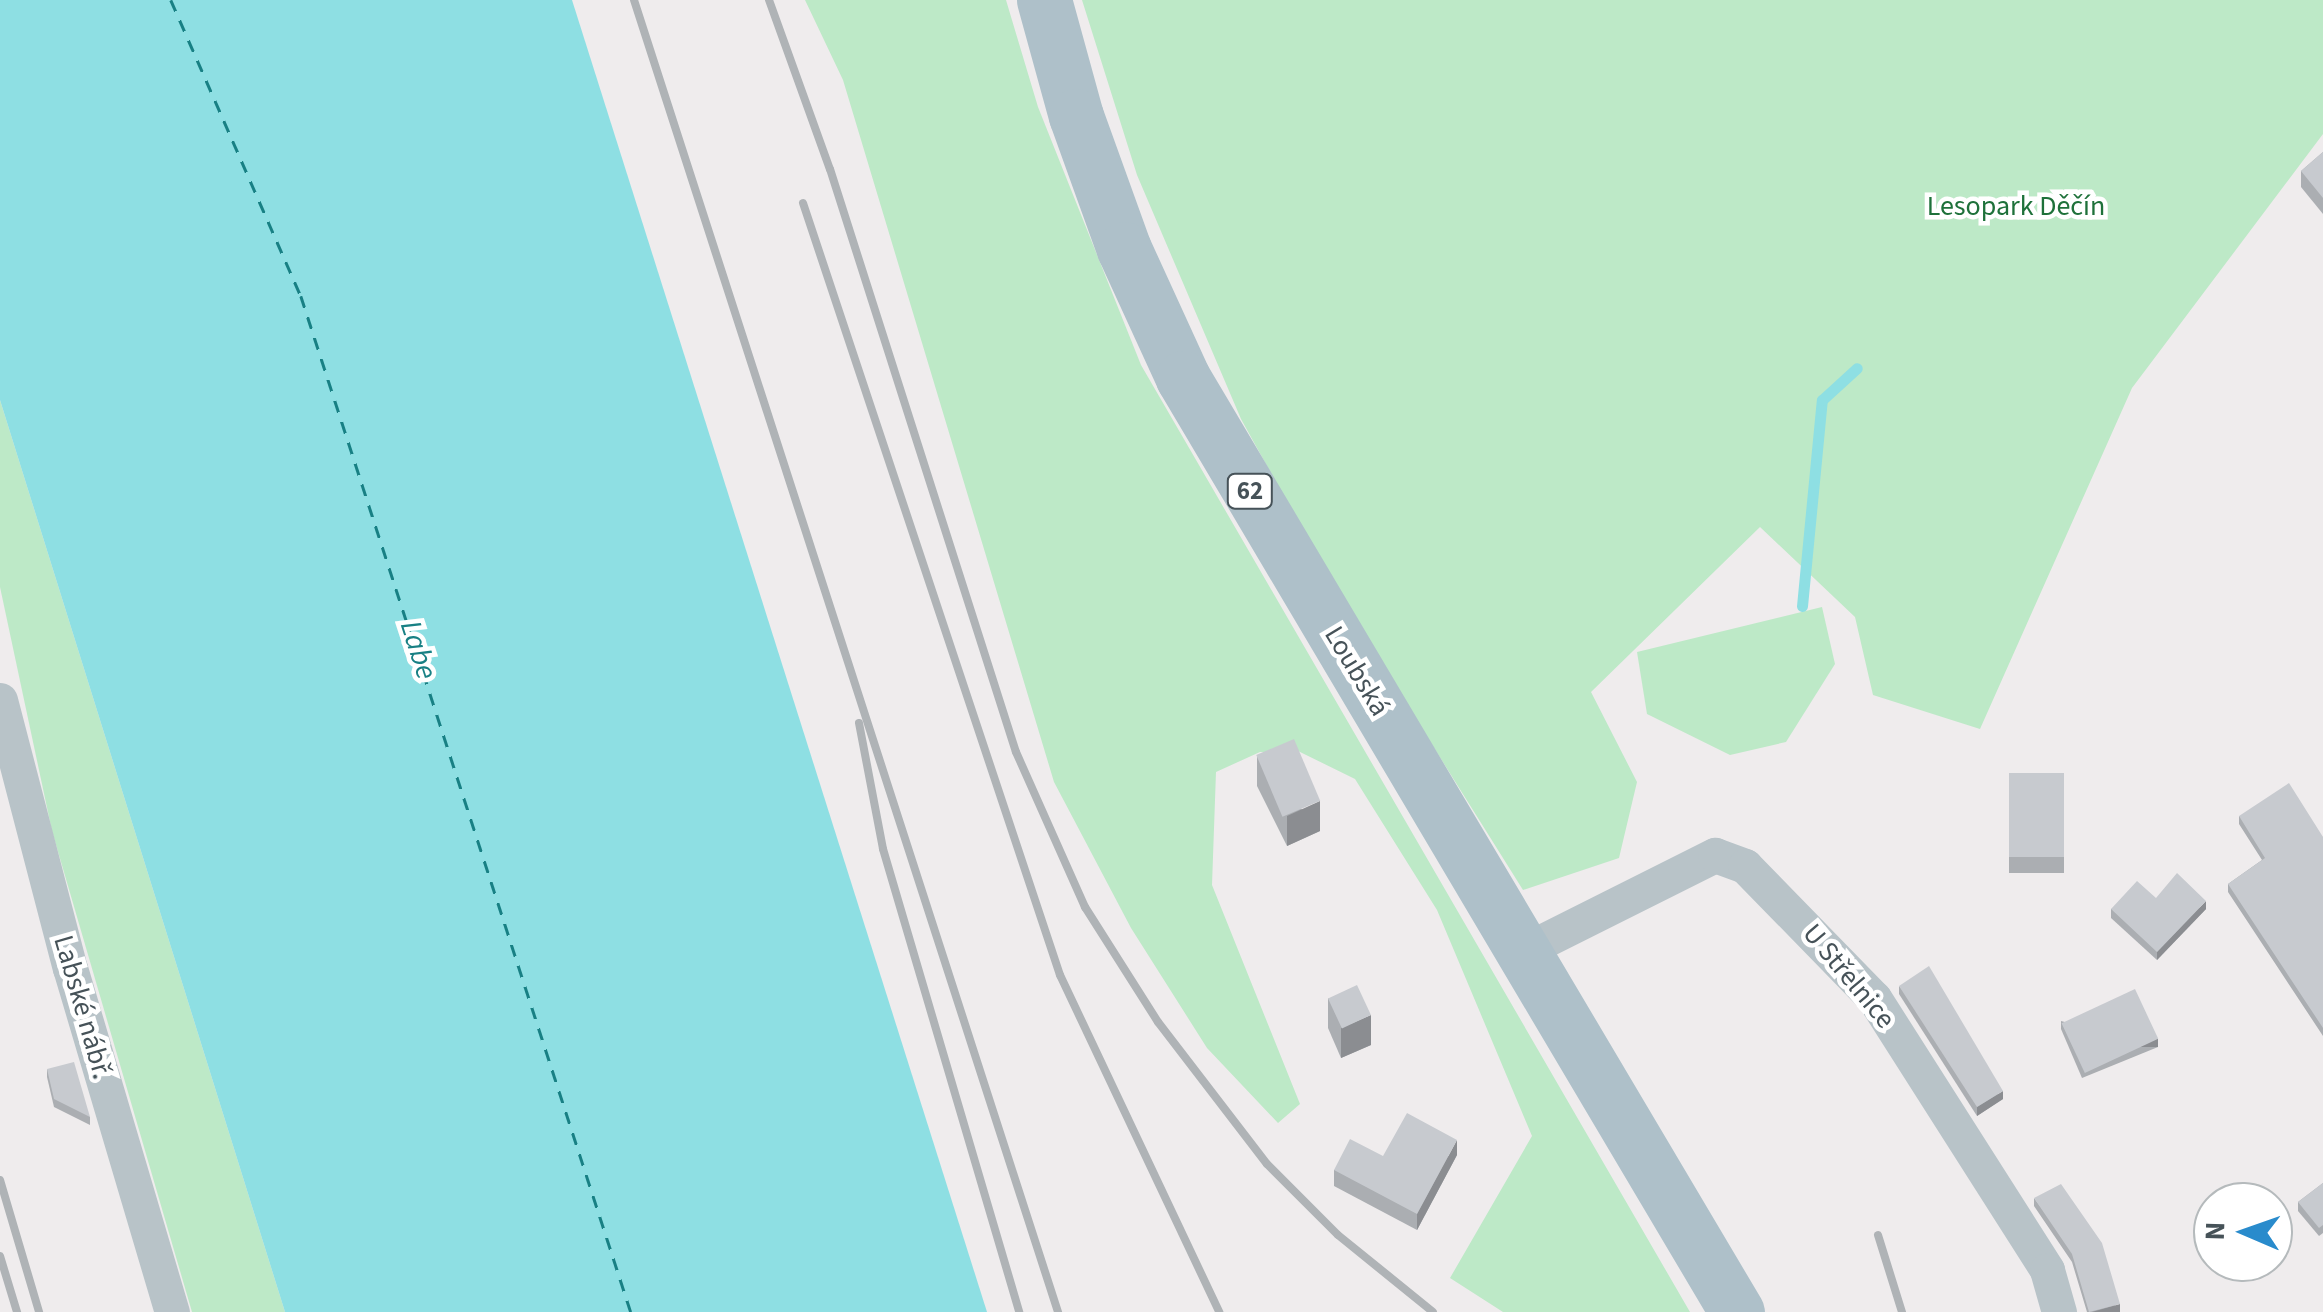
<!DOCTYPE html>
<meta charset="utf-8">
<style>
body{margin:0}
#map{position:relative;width:2323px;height:1312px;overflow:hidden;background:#efeced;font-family:"Source Sans 3",sans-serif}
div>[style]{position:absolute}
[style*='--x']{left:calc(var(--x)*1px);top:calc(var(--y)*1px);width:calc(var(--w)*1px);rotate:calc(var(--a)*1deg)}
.green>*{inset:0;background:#bde9c7}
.water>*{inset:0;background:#8edfe3}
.stream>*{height:11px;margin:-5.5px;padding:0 5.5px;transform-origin:5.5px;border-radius:5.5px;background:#8edfe3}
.ferry>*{height:2.5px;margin-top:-1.25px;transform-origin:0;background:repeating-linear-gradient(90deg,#188084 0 12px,transparent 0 22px)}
.minor>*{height:35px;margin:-17.5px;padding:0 17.5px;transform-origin:17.5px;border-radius:17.5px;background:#b8c3c8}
.primary>*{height:55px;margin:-27.5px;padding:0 27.5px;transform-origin:27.5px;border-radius:27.5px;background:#aec0c9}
.rail>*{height:8px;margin:-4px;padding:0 4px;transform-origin:4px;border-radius:4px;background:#afb3b6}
.wall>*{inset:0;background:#abaeb2;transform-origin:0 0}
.shaded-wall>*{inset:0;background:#8b8d91;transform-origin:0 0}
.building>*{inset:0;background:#c7cacf;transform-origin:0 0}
span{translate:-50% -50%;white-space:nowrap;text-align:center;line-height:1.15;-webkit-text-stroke:9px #fff;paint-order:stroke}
.shield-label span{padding:2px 8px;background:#fff;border:2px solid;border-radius:8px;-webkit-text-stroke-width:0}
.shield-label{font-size:25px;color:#465258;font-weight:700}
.park-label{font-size:28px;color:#1e713a}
.street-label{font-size:28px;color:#465258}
.water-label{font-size:30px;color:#188084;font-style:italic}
.north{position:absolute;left:2193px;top:1182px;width:100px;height:100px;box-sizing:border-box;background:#fff;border:2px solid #b5babc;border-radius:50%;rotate:272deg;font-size:28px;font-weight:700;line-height:40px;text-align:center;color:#465258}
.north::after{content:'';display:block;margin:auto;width:35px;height:45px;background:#298bcc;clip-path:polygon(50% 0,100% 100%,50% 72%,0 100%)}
</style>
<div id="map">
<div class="green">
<div style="clip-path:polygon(805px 0,1006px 0,1038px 107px,1141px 365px,1690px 1312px,1503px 1312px,1450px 1278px,1532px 1136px,1437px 910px,1355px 779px,1298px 751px,1260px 752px,1216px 772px,1212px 885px,1300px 1104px,1278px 1123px,1207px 1048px,1131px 928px,1054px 782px,843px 80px)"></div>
<div style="clip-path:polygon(1082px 0,2323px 0,2323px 134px,2132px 388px,1980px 729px,1873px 695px,1855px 617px,1760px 527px,1591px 692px,1637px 782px,1619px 858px,1523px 890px,1339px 596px,1241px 419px,1137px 175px)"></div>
<div style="clip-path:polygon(0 400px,285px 1312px,192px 1312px,52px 831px,0 587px)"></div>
<div style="clip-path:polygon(1822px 607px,1835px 664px,1786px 742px,1730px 755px,1647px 714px,1637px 652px)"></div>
</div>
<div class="water">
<div style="clip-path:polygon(0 0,572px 0,987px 1312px,285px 1312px,0 400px)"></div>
</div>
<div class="stream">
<div style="--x:1802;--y:606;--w:207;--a:-84.5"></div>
<div style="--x:1822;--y:400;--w:47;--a:-42.4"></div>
</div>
<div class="ferry">
<div style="--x:171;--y:0;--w:323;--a:66.3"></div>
<div style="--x:301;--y:296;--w:1068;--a:72.01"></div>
</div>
<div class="minor">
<div style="--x:0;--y:700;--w:277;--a:75.4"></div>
<div style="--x:70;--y:968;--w:359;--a:73.5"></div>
<div style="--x:1523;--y:951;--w:215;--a:-26.6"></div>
<div style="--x:1715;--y:855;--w:32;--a:20"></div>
<div style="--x:1745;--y:866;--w:185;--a:45.7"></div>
<div style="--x:1874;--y:998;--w:322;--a:57.5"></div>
<div style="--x:2047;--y:1270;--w:44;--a:74.1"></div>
</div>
<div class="primary">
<div style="--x:1044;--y:0;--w:120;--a:74.6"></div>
<div style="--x:1076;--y:116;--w:141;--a:70.2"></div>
<div style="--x:1124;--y:249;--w:142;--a:65.4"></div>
<div style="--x:1183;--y:378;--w:1086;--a:59.33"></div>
</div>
<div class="rail">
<div style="--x:634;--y:0;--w:1379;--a:72.09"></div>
<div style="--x:769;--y:0;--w:180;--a:70.2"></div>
<div style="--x:830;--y:169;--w:612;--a:72.31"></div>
<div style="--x:1016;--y:752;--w:170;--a:66"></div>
<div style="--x:1085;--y:907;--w:136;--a:57.6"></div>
<div style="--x:1158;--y:1022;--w:179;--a:52.5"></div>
<div style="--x:1267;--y:1164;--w:100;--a:45"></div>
<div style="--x:1338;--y:1235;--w:122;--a:39"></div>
<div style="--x:803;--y:203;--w:814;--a:71.59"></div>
<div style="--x:1060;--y:975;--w:373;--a:64.7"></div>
<div style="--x:859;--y:723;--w:128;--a:79.2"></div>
<div style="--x:883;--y:849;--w:483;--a:73.6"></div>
<div style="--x:0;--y:1180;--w:138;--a:73.5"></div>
<div style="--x:1878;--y:1235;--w:81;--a:72.7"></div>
<div style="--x:0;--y:1256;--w:59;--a:73.1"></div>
</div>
<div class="wall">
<div style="clip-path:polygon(2323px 152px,2323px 214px,2301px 187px,2301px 171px)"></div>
<div style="clip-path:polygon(1257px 756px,1320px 831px,1287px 846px,1257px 786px)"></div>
<div style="left:2064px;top:773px;width:100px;height:55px;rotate:90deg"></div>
<div style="clip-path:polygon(2239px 816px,2323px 837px,2323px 1036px,2228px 892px,2228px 884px,2262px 860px,2239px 824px)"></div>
<div style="clip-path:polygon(2156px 898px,2206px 909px,2157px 960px,2111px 918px,2111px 909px)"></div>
<div style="clip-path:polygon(1899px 986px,2003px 1099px,1977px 1116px,1899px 994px)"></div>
<div style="clip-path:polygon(1328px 998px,1371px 1045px,1341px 1058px,1328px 1028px)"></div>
<div style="clip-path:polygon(2061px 1021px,2158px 1047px,2082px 1078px,2061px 1029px)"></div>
<div style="clip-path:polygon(47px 1069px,90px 1117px,90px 1125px,54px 1107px,47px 1077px)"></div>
<div style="clip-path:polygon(1457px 1155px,1417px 1230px,1334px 1186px,1334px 1170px)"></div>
<div style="clip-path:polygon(2323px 1183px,2323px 1233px,2319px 1236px,2298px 1211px,2298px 1202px)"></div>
<div style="clip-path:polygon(2034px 1198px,2120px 1312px,2087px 1312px,2072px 1262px,2034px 1206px)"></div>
</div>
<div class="shaded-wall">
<div style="clip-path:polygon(1320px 801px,1320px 831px,1287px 846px,1287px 816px)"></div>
<div style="clip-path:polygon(2206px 901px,2206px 909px,2157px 960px,2157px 952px)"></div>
<div style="clip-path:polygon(1371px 1015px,1371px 1045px,1341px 1058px,1341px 1028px)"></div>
<div style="left:2158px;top:1039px;width:8px;height:82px;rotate:90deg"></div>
<div style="clip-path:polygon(2003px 1091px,2003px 1099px,1977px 1116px,1977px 1107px)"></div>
<div style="clip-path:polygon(1457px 1140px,1457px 1155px,1417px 1230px,1417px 1214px)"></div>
<div style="clip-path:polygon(2120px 1304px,2120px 1312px,2092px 1312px)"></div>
</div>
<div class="building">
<div style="clip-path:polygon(2323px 152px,2323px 198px,2301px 171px)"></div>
<div style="left:1294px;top:739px;width:67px;height:41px;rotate:67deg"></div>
<div style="left:2064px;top:773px;width:84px;height:55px;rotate:90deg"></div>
<div style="clip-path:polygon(2289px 783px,2323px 837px,2323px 1028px,2228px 884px,2265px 858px,2239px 816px)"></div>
<div style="clip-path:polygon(2177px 873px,2206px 901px,2157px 952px,2111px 909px,2137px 881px,2156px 898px)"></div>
<div style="clip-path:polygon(1929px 966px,2003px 1091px,1977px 1107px,1899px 986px)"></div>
<div style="left:1357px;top:985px;width:33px;height:32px;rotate:65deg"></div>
<div style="left:2135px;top:989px;width:55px;height:81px;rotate:65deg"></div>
<div style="clip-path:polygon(74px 1062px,90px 1117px,54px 1099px,47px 1069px)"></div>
<div style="clip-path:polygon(1407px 1113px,1457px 1140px,1417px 1214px,1334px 1170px,1350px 1139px,1383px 1156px)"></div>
<div style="clip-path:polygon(2323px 1183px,2323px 1225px,2319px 1228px,2298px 1202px)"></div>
<div style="clip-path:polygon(2061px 1184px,2102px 1243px,2120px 1304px,2089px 1312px,2072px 1254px,2034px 1198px)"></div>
</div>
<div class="shield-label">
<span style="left:1250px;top:491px">62</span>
</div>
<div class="park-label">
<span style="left:2016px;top:206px">Lesopark Děčín</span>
</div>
<div class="street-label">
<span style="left:1357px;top:671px;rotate:59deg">Loubská</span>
<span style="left:1849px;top:976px;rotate:50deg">U Střelnice</span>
<span style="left:83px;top:1007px;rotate:74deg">Labské nábř.</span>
</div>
<div class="water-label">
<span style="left:418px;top:650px;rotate:72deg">Labe</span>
</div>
<div class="north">N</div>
</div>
